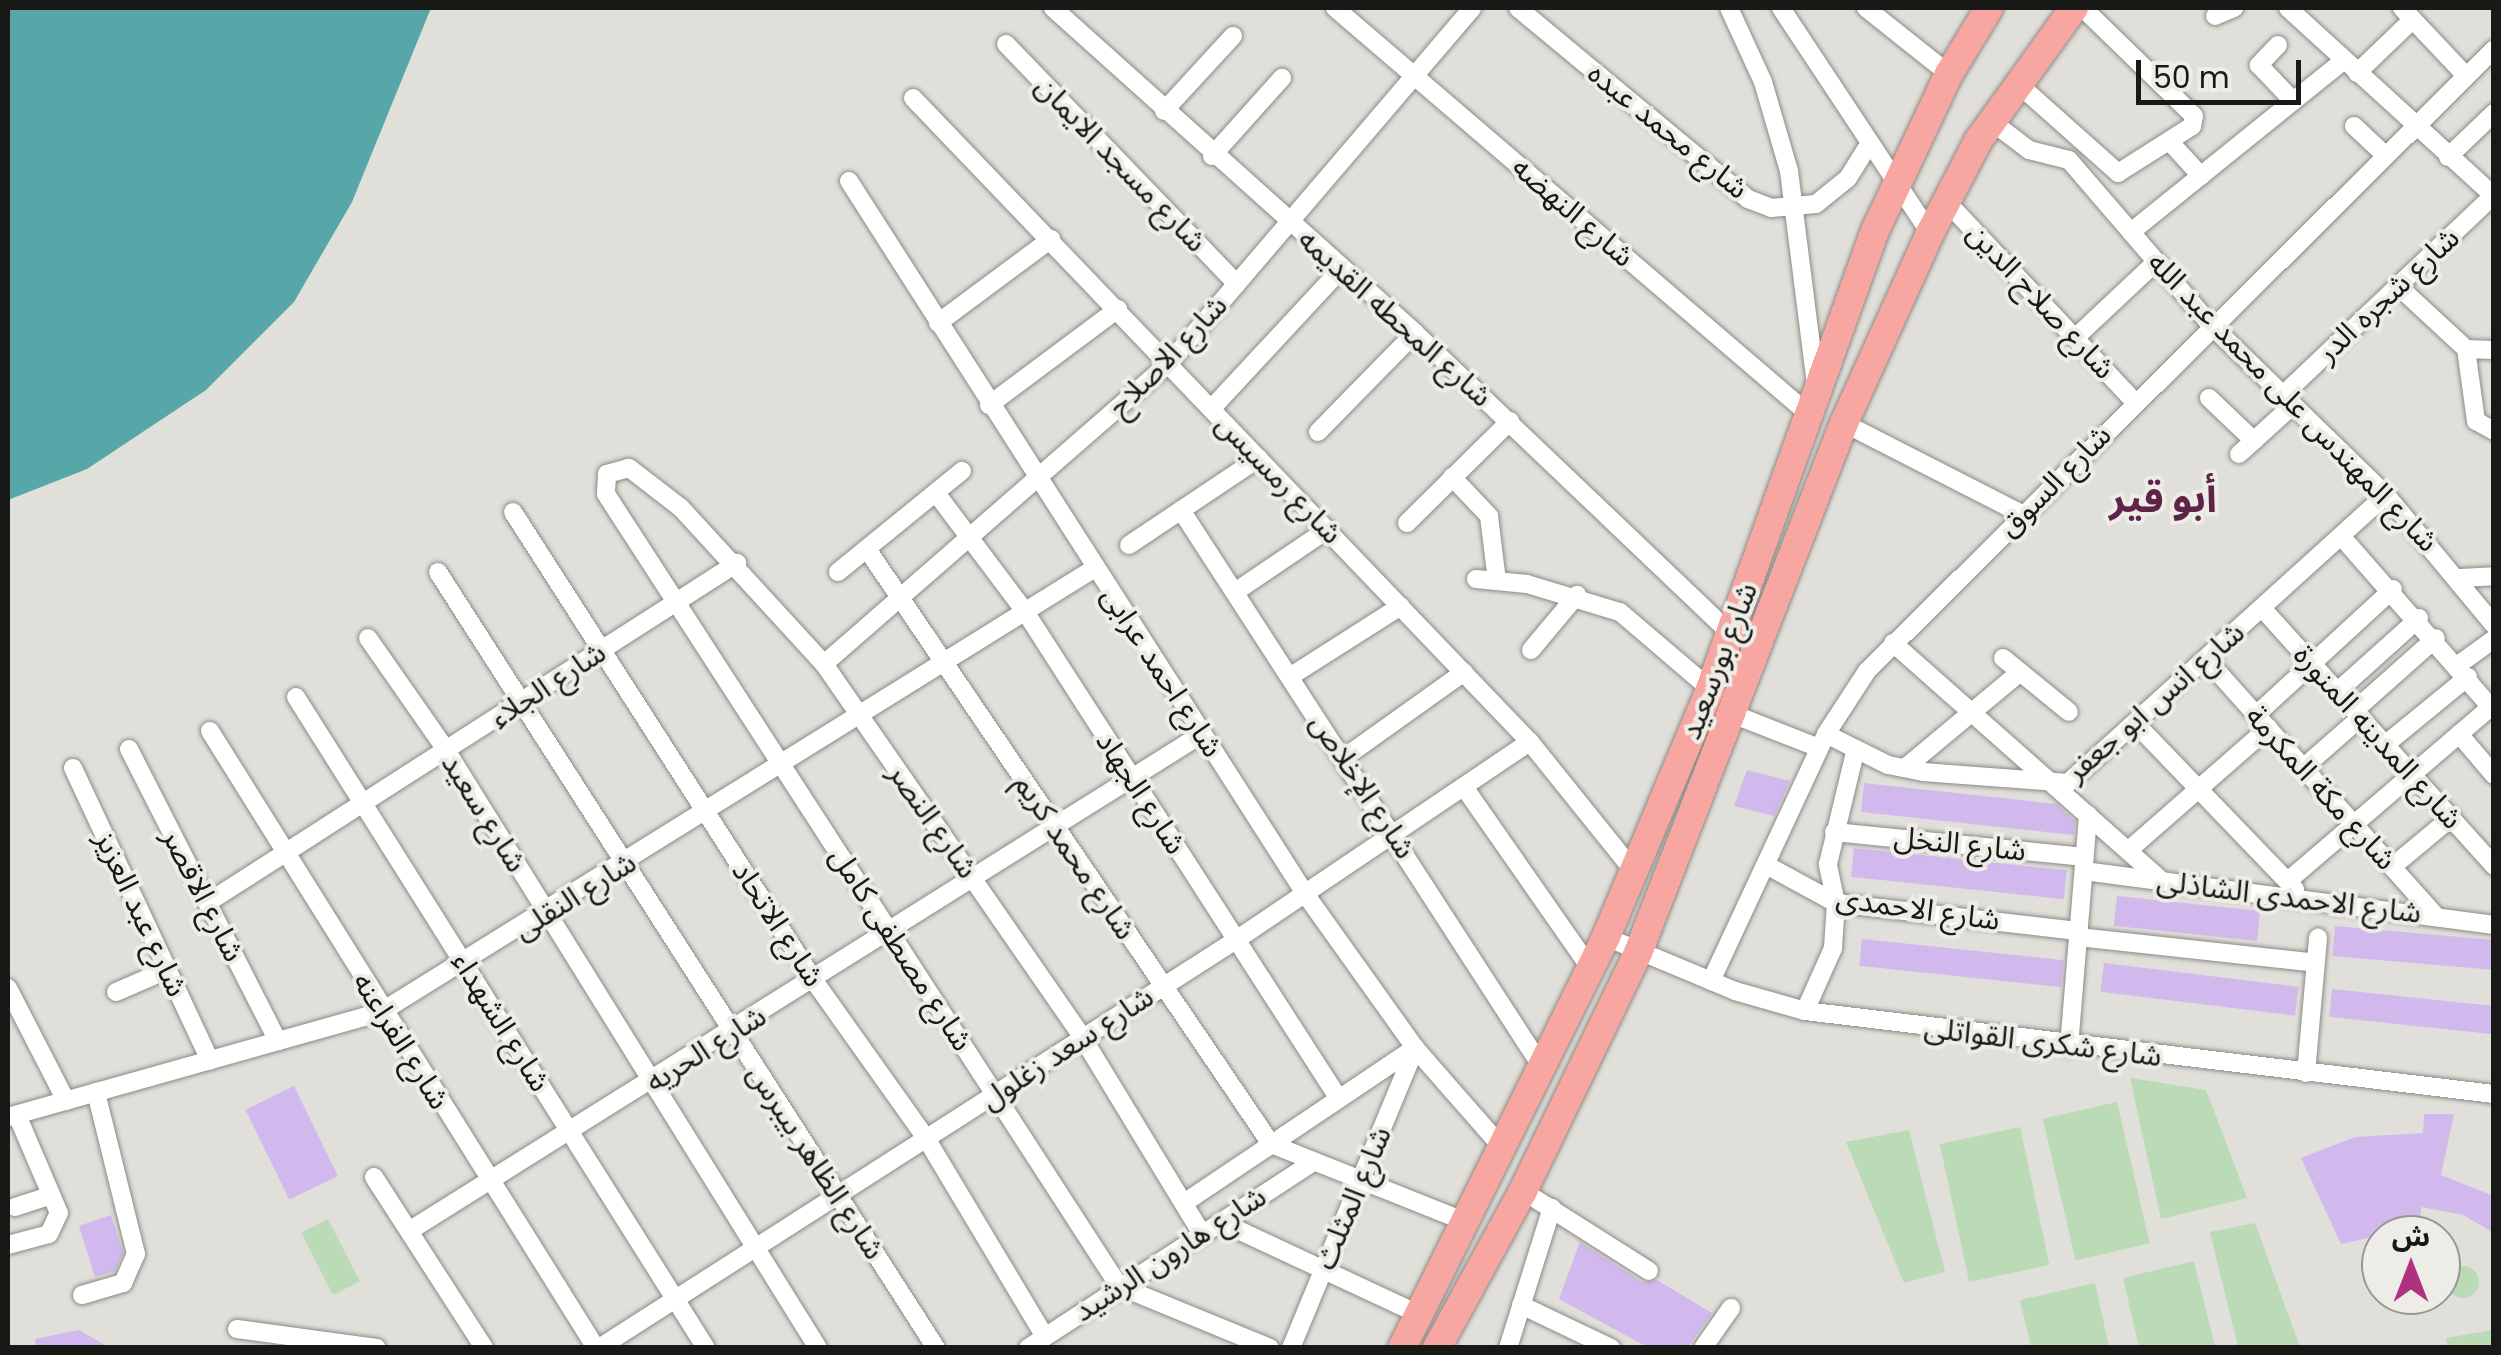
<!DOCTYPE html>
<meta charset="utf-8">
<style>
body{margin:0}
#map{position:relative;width:2501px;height:1355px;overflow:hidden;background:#e0dfd9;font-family:Poppins,"Noto Sans Arabic",sans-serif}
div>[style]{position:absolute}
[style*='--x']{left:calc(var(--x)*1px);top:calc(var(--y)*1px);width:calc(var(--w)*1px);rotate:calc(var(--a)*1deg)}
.green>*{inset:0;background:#bbdab6;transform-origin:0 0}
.round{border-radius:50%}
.water>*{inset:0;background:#57a7a8}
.building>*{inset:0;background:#d1b9ee;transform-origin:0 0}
.roads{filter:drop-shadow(0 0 2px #8b8a85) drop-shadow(0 0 2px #8b8a85)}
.minor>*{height:18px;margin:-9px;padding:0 9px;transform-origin:9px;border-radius:9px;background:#fff}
.primary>*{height:28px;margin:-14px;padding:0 14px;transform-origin:14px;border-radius:14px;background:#f8a6a1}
span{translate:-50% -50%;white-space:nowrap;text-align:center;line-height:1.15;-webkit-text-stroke:8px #edece6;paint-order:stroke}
.street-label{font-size:30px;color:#181816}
.district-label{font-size:40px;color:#602348;font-weight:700}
.frame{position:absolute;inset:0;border:10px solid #181816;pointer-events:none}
.north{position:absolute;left:2361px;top:1215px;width:100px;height:100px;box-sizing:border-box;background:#edece6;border:2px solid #989793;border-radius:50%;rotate:0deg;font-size:28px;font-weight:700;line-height:40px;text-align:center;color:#181816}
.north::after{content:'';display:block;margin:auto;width:35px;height:45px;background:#af3281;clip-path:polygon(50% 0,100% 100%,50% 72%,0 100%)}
.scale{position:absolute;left:2136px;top:60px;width:165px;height:45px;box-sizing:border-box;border:5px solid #181816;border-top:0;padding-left:12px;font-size:30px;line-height:35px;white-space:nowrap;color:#181816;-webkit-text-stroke:8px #edece6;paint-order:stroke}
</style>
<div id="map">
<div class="green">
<div style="clip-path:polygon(2130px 1078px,2206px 1090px,2247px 1198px,2161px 1219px)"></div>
<div style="left:2117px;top:1102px;width:145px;height:76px;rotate:77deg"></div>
<div style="left:2020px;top:1127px;width:141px;height:82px;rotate:78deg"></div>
<div style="clip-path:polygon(1909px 1130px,1945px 1272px,1904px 1283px,1846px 1142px)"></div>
<div style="left:328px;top:1219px;width:70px;height:30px;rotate:63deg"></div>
<div style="clip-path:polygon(2255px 1223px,2300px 1347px,2238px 1347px,2210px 1232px)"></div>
<div style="clip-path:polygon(2194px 1261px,2215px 1347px,2139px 1347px,2123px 1278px)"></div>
<div class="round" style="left:2447px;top:1266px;width:32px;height:32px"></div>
<div style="clip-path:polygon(2095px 1283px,2109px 1347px,2031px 1347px,2020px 1300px)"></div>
<div style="clip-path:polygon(2493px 1330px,2493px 1347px,2447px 1347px,2446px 1338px)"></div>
</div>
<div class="water">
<div style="clip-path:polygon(8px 8px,431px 8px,352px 202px,294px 302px,206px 390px,87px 469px,8px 500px)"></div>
</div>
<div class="building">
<div style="clip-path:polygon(1747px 770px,1790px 781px,1774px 816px,1734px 806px)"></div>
<div style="clip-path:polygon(1864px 783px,2056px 804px,2075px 821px,2074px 835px,1861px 812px)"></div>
<div style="left:1854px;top:848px;width:214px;height:29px;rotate:6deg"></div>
<div style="left:2117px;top:896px;width:144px;height:30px;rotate:6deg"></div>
<div style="left:2335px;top:926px;width:160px;height:30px;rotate:5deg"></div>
<div style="left:1862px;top:939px;width:203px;height:27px;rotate:6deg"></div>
<div style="left:2104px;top:963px;width:196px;height:29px;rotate:7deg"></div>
<div style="left:2332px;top:989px;width:163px;height:28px;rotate:6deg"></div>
<div style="left:294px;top:1086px;width:100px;height:54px;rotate:64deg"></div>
<div style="clip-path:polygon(2424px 1114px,2454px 1114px,2441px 1175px,2494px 1196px,2494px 1233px,2463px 1215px,2421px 1207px,2420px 1226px,2341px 1244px,2301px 1158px,2355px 1137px,2423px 1133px)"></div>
<div style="clip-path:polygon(111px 1215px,123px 1253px,115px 1271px,95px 1277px,79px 1226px)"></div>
<div style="clip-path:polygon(1580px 1242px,1642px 1282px,1657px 1280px,1712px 1313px,1687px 1348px,1649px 1348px,1559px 1299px)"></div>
<div style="clip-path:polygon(79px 1330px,110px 1348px,36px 1348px,35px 1339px)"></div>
</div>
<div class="roads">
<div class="minor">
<div style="--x:1053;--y:8;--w:486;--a:41.9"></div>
<div style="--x:1415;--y:333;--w:436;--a:43.6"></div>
<div style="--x:1335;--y:8;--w:628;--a:40.61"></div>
<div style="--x:1518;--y:8;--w:299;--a:39.7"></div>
<div style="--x:1748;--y:199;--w:25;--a:21"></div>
<div style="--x:1771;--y:208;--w:45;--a:-5.1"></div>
<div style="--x:1816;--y:204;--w:41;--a:-39.1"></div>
<div style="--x:1848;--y:178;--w:38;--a:-58"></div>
<div style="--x:1729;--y:8;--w:81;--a:65.3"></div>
<div style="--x:1763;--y:82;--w:93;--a:73.7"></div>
<div style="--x:1789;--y:171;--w:215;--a:82.8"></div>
<div style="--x:1781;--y:8;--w:270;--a:56.5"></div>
<div style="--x:1866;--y:8;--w:106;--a:38.5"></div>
<div style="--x:2288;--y:8;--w:279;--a:42.4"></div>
<div style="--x:2402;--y:8;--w:93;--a:46.7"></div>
<div style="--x:2215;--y:16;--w:21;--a:-23"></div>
<div style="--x:1006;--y:44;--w:333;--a:46.1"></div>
<div style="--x:2278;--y:45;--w:28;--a:134"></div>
<div style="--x:2259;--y:65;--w:50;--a:46.6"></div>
<div style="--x:2357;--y:73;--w:74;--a:-43.9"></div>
<div style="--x:2016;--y:82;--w:137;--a:41.7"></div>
<div style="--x:2118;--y:173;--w:88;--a:-32.4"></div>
<div style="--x:2192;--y:126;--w:10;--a:-79"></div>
<div style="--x:2194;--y:116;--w:155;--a:-135.8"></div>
<div style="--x:913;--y:98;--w:892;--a:46.23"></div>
<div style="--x:1530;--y:742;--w:164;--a:51.2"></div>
<div style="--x:1164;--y:111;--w:102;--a:-47.4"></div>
<div style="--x:1991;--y:121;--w:48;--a:37.3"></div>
<div style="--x:2029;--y:150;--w:41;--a:14"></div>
<div style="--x:2069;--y:160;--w:219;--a:49.3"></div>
<div style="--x:2212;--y:326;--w:243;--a:44.2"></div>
<div style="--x:2386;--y:495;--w:169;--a:50.3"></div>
<div style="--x:2354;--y:126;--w:42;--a:43.1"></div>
<div style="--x:2170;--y:142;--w:46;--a:47.6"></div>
<div style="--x:1212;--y:156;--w:105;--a:-48.1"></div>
<div style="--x:2448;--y:157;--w:64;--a:-43.7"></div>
<div style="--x:849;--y:181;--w:848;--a:57.38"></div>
<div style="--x:1306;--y:895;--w:188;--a:54.5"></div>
<div style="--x:1415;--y:1048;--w:129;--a:48.8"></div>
<div style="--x:1946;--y:201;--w:276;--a:46.8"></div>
<div style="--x:2131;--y:232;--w:274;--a:-38.9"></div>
<div style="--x:2398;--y:286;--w:93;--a:42.8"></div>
<div style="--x:2466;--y:349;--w:28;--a:2"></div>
<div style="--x:938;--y:323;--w:141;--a:-36.6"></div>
<div style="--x:2075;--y:338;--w:111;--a:-43.2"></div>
<div style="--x:2466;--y:349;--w:73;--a:82.1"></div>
<div style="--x:2476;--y:421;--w:21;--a:29"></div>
<div style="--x:2283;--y:395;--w:291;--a:-43.5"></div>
<div style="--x:2209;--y:398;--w:62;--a:43.7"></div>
<div style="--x:989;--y:405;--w:161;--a:-36.7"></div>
<div style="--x:1212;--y:408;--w:191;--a:-47.1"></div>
<div style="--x:1844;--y:423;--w:200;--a:27.1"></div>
<div style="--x:1318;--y:432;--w:139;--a:-45.6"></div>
<div style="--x:2239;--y:454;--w:73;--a:-42.2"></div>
<div style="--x:1452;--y:477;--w:54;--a:46.5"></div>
<div style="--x:1489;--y:516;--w:65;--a:83"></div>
<div style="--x:936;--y:493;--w:150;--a:53.1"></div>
<div style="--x:1026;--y:613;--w:578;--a:57.22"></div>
<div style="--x:1181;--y:510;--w:660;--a:57.06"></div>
<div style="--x:513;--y:512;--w:559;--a:57.28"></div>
<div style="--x:815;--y:982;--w:191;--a:54.6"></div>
<div style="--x:926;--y:1138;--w:230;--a:59.1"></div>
<div style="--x:1407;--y:523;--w:145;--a:-44.7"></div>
<div style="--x:2341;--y:536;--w:232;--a:48.8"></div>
<div style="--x:1129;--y:545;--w:156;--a:-33.8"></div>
<div style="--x:867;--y:549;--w:719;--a:55.82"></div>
<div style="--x:1271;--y:1144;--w:205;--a:21.8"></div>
<div style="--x:438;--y:572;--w:922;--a:57.31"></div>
<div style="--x:838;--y:572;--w:160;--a:-39.2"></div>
<div style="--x:2460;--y:578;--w:34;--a:-3"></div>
<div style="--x:1476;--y:579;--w:51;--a:5.6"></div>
<div style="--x:1527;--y:584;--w:97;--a:16.8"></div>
<div style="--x:1620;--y:612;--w:118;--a:40.5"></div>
<div style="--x:1235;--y:592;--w:112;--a:-34.1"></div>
<div style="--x:2262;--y:608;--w:347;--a:48"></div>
<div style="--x:368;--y:638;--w:136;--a:55.1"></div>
<div style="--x:446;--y:750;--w:704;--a:58.12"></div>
<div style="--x:1893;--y:643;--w:358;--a:41.5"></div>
<div style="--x:1531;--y:650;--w:72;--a:-50.1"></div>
<div style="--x:2003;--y:658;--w:85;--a:39.3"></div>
<div style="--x:2207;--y:660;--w:342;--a:48.2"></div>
<div style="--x:824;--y:664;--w:458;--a:-41.1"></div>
<div style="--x:1169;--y:363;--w:467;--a:-49.5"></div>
<div style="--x:2458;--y:665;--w:44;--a:-35.8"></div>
<div style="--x:1291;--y:676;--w:130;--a:-32.5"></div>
<div style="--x:2338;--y:691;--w:109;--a:-42"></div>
<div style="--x:296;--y:697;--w:769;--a:57.8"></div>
<div style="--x:2355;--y:710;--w:108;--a:-41.6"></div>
<div style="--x:1735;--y:715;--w:90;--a:21.4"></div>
<div style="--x:2256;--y:715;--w:186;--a:-42.6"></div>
<div style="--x:2135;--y:723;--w:231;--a:46.1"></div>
<div style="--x:210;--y:731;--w:728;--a:57.97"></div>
<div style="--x:1826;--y:734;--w:69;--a:26.6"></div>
<div style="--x:1888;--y:765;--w:36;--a:11"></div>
<div style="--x:1923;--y:772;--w:145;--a:4.3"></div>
<div style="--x:2068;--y:783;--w:429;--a:-42.2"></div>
<div style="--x:2459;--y:734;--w:54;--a:49.5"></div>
<div style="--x:2386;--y:744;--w:106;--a:-39.3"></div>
<div style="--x:129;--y:749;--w:328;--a:63"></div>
<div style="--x:1345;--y:757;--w:146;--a:-35.5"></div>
<div style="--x:73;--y:768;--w:323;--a:64.9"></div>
<div style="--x:1905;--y:768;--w:148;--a:-39.8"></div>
<div style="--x:2303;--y:768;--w:77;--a:-41.3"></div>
<div style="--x:1464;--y:787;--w:222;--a:55.1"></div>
<div style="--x:1834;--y:832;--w:252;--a:5.7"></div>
<div style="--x:2130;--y:849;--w:184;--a:-41.2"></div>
<div style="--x:1766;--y:865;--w:80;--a:28.5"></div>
<div style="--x:1836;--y:903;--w:245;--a:6.6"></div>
<div style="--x:2392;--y:867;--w:78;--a:-39.8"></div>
<div style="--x:2084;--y:871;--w:414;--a:7.5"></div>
<div style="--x:2289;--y:880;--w:266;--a:-40.6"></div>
<div style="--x:207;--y:903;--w:630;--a:-32.68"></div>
<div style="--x:1606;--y:937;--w:140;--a:22.7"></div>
<div style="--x:1735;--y:991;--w:73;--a:15.9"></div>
<div style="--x:1805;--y:1011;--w:694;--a:6.87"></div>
<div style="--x:2078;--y:937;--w:239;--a:6.2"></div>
<div style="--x:1711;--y:981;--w:272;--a:-65"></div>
<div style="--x:1826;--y:734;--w:75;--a:-56.9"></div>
<div style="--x:1867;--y:671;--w:883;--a:-44.77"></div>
<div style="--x:8;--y:988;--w:127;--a:62.8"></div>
<div style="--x:116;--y:992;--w:56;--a:-23.3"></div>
<div style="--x:1805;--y:1011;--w:69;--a:-66"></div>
<div style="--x:1833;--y:948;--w:45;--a:-86.2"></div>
<div style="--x:1836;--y:903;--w:40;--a:-102"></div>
<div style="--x:1828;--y:864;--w:115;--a:-76.4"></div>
<div style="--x:2069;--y:1047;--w:233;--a:-85.3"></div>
<div style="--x:2306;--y:1073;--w:136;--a:-84.9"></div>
<div style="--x:8;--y:1117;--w:387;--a:-15.7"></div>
<div style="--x:381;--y:1012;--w:841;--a:-31.88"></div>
<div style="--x:374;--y:1177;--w:203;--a:57.2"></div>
<div style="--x:1523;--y:1191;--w:149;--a:32.4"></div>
<div style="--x:1184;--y:1203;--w:278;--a:-33.9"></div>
<div style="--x:15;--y:1207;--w:38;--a:-18"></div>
<div style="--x:1221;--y:1222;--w:215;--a:25"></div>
<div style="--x:409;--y:1231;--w:936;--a:-32.08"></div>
<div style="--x:1202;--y:1234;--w:229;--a:-121.3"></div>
<div style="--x:1083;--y:1038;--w:455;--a:-124.7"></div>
<div style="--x:824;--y:664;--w:212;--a:-132.5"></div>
<div style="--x:681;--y:508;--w:66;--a:-142.4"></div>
<div style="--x:629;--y:468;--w:23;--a:165"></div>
<div style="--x:607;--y:474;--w:20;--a:93"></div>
<div style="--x:606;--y:494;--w:944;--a:57.07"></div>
<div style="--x:1119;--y:1286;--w:163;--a:22.3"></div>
<div style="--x:8;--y:1245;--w:42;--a:-15"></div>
<div style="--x:49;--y:1234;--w:23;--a:-65"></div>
<div style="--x:59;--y:1213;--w:107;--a:-113.2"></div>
<div style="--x:82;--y:1295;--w:43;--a:-16.3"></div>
<div style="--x:123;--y:1283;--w:32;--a:-66"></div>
<div style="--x:136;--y:1254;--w:167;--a:-103.9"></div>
<div style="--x:1521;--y:1305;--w:100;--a:25.5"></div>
<div style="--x:237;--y:1329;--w:141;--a:7.7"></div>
<div style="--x:599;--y:1348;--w:756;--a:-32.64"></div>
<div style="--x:1236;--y:940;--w:354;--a:-34"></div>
<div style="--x:1028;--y:1348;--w:340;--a:-33.1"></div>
<div style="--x:1291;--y:1348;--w:325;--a:-67.5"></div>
<div style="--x:1508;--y:1348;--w:147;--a:-72.6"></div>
<div style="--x:1703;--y:1348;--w:49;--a:-55"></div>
</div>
<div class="primary">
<div style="--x:1402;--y:1348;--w:459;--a:-63.6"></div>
<div style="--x:1606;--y:937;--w:269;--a:-67.2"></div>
<div style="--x:1710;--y:689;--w:487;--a:-70.2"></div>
<div style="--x:1875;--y:231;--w:174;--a:-64.8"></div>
<div style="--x:1949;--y:74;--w:77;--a:-58.8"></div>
<div style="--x:1437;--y:1348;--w:179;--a:-61.3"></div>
<div style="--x:1523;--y:1191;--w:264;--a:-64.2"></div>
<div style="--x:1638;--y:953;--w:569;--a:-68.76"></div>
<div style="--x:1844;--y:423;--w:209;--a:-65.6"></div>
<div style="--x:1930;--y:233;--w:104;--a:-62.4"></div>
<div style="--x:1978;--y:141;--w:164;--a:-54.2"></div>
</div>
</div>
<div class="street-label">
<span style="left:1668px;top:131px;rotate:39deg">شارع محمد عبده</span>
<span style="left:1121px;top:164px;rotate:46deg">شارع مسجد الايمان</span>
<span style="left:1573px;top:212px;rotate:41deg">شارع النهضه</span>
<span style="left:2388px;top:295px;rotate:-43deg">شارع شجره الدر</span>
<span style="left:2041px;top:301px;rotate:47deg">شارع صلاح الدين</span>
<span style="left:1395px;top:318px;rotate:42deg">شارع المحطه القديمه</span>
<span style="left:1168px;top:356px;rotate:-46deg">شارع الاصلاح</span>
<span style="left:2293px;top:402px;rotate:46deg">شارع المهندس على محمد عبد الله</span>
<span style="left:1279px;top:479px;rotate:46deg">شارع رمسيس</span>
<span style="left:2055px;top:481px;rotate:-45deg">شارع السوق</span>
<span style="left:1719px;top:661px;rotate:-69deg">شارع بورسعيد</span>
<span style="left:1162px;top:672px;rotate:57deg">شارع احمد عرابى</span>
<span style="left:548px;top:685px;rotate:-33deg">شارع الجلاء</span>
<span style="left:2155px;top:702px;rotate:-41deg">شارع انس ابو جعفر</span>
<span style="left:2378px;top:737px;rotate:48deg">شارع المدينه المنورة</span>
<span style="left:1363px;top:786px;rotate:57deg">شارع الإخلاص</span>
<span style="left:2321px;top:788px;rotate:48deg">شارع مكة المكرمة</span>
<span style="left:1141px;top:793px;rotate:57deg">شارع الجهاد</span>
<span style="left:484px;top:813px;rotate:58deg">شارع سعيد</span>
<span style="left:933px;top:821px;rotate:55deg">شارع النصر</span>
<span style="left:1960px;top:844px;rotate:6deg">شارع النخل</span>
<span style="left:1075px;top:857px;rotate:56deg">شارع محمد كريم</span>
<span style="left:203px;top:895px;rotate:63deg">شارع الاقصر</span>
<span style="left:575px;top:896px;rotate:-32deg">شارع النقلى</span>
<span style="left:2289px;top:897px;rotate:7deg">شارع الاحمدى الشاذلى</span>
<span style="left:1918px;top:909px;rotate:8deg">شارع الاحمدى</span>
<span style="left:141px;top:914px;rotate:65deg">شارع عبد العزيز</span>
<span style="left:778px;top:924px;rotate:57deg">شارع الاتحاد</span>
<span style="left:901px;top:949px;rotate:57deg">شارع مصطفى كامل</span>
<span style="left:501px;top:1022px;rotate:58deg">شارع الشهداء</span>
<span style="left:401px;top:1041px;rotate:58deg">شارع الفراعنه</span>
<span style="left:2043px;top:1042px;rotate:7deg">شارع شكرى القواتلى</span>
<span style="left:1067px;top:1048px;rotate:-33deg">شارع سعد زغلول</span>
<span style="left:706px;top:1049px;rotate:-32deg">شارع الحريه</span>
<span style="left:816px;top:1162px;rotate:57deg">شارع الظاهر بيبرس</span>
<span style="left:1353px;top:1198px;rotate:-67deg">شارع المثلث</span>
<span style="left:1170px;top:1254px;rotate:-33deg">شارع هارون الرشيد</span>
</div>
<div class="district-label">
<span style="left:2163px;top:498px">أبو قير</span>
</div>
<div class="frame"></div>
<div class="north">ش</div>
<div class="scale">50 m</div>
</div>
